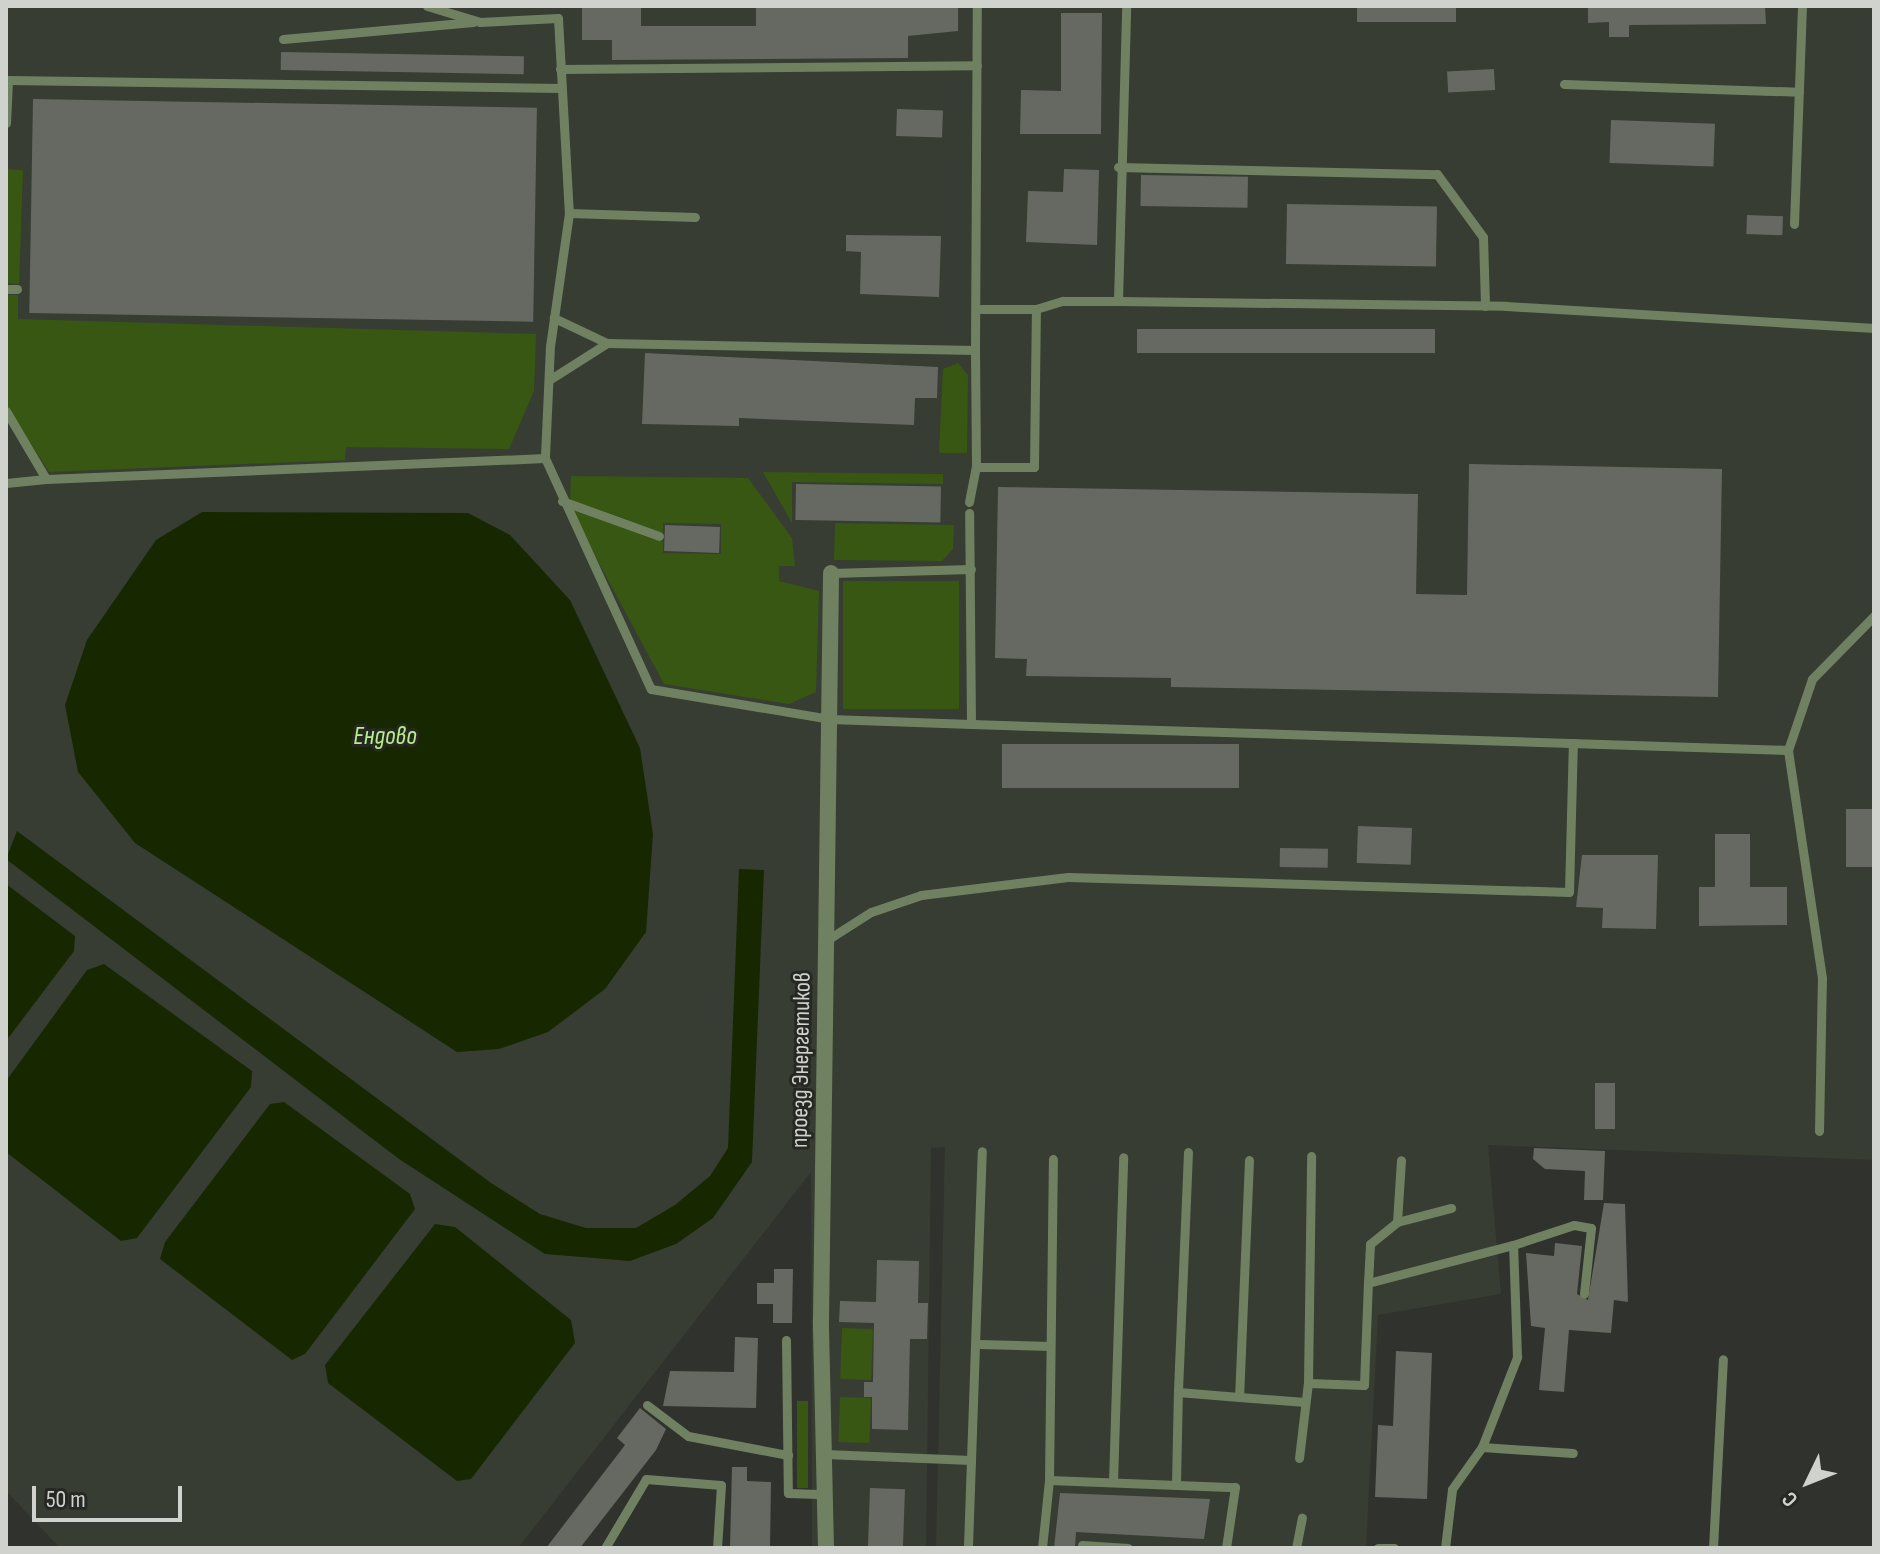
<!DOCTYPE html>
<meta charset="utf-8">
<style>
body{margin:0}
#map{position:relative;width:1880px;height:1554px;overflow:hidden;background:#30332d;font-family:"Sofia Sans Condensed",sans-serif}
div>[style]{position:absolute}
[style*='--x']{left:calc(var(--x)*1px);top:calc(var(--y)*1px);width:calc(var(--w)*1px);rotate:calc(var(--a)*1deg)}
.built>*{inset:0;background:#373d32}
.green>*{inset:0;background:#385712;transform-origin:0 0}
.water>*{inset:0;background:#172801}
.building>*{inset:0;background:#656962;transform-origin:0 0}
.lane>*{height:9px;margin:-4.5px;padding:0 4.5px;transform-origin:4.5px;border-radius:4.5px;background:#708162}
.street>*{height:16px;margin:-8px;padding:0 8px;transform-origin:8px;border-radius:8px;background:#708162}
span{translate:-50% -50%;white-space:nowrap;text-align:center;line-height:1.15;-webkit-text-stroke:6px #262923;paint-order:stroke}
.street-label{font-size:24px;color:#d0d2ce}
.water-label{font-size:26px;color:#b9ed87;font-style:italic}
.frame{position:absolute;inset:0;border:8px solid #d0d2ce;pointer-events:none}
.north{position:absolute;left:1768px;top:1442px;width:80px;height:80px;-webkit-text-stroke:6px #262923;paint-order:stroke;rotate:227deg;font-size:22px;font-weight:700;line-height:32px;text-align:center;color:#d0d2ce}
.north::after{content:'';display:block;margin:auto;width:28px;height:36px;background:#d0d2ce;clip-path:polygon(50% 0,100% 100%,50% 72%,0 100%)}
.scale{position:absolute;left:32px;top:1486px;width:150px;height:36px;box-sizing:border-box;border:4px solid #d0d2ce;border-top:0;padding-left:10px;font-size:24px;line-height:28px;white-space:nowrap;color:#d0d2ce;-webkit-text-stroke:6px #262923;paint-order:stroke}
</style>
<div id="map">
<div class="built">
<div style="clip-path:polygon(6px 6px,1874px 6px,1874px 1160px,1488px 1145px,1501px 1294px,1378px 1315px,1366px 1548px,936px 1548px,945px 1147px,931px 1148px,926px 1548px,812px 1548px,811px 1172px,518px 1548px,60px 1548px,6px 1491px)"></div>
</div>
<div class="green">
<div style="clip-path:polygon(6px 169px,23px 170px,19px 284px,6px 283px)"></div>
<div style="clip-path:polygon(6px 295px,18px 295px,18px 319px,536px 334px,534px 391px,509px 449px,346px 447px,345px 460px,49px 472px,6px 405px)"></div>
<div style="clip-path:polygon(958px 363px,968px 375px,967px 453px,939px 453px,943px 369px)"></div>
<div style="clip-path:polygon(763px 472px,943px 474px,943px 484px,792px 482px,792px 523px)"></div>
<div style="clip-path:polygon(571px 476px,748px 478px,792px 538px,795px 566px,779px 566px,779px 581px,819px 591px,816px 692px,789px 704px,664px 684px,570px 509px,663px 541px,663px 553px,721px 554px,721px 524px,663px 523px,663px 533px,570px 501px)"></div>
<div style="clip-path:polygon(835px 523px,954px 525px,953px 549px,942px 561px,834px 560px)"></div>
<div style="left:959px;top:581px;width:128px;height:116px;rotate:90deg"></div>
<div style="left:842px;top:1328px;width:31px;height:51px;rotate:2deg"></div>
<div style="left:840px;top:1397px;width:31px;height:45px;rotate:2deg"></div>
<div style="left:797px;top:1401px;width:11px;height:87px"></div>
</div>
<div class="water">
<div style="clip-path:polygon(202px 512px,468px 513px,510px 535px,570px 600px,640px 748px,653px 834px,646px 932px,605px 989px,548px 1032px,499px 1049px,457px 1052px,135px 843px,78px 772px,65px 705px,87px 640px,156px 540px)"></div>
<div style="clip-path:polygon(17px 831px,491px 1183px,540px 1214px,586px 1228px,636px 1228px,675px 1205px,710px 1176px,728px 1148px,739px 869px,764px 870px,752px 1162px,713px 1218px,676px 1244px,630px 1261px,545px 1254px,399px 1159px,6px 859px)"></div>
<div style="clip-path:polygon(6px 884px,75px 936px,74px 951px,6px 1041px)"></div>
<div style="clip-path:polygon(104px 964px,252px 1071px,251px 1087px,137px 1238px,121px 1241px,6px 1152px,6px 1081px,87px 970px)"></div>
<div style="clip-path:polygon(284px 1102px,410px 1194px,415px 1209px,305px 1354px,292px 1360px,160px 1259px,165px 1242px,270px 1104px)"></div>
<div style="clip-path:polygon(435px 1224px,455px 1227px,571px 1320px,575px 1343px,471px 1479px,457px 1481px,328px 1383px,325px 1365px)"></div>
</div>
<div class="building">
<div style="clip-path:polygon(582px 6px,641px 6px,641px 26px,756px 26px,756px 6px,958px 6px,958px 31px,908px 36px,908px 58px,612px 60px,612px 40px,582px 40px)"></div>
<div style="left:1357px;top:6px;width:99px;height:16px"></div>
<div style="clip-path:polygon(1588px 6px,1765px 6px,1766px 24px,1629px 25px,1629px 37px,1609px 37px,1609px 22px,1588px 23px)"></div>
<div style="clip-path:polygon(1061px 13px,1102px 13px,1101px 134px,1020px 134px,1021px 90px,1061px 91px)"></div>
<div style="left:281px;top:52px;width:243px;height:18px;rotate:1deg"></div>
<div style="left:1494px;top:69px;width:21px;height:47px;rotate:87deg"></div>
<div style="left:33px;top:99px;width:504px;height:214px;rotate:1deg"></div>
<div style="left:897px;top:109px;width:46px;height:27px;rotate:2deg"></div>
<div style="left:1611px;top:120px;width:104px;height:43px;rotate:2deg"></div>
<div style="clip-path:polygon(1064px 169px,1099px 170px,1097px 245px,1026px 242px,1028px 191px,1063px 192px)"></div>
<div style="left:1141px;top:175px;width:107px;height:31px;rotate:1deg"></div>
<div style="left:1287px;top:204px;width:150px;height:60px;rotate:1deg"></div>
<div style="left:1747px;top:215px;width:36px;height:19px;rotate:2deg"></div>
<div style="clip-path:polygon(846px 235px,941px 236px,939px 297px,860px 294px,861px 252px,846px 251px)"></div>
<div style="left:1137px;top:329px;width:298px;height:24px"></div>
<div style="clip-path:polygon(645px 353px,938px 367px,937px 398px,915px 398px,914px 425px,739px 418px,739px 426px,642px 424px)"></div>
<div style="clip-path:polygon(1469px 464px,1722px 469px,1718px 697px,1171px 687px,1171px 678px,1026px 676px,1027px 659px,995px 658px,998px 487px,1418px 494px,1416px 594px,1467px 595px)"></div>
<div style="left:796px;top:484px;width:145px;height:36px;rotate:1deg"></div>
<div style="left:665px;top:525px;width:55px;height:26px;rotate:2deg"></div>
<div style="left:1002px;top:744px;width:237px;height:44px"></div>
<div style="left:1846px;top:809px;width:28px;height:58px"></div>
<div style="left:1358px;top:826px;width:54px;height:37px;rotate:2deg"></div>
<div style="clip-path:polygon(1715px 834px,1750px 834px,1750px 887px,1787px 887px,1787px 925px,1699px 926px,1699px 887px,1715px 887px)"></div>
<div style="left:1280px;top:848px;width:48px;height:19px;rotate:1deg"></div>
<div style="clip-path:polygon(1582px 855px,1658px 855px,1656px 929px,1602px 928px,1603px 908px,1576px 907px)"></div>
<div style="left:1595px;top:1083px;width:20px;height:46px"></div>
<div style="clip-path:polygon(1534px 1148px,1605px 1151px,1603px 1200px,1584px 1200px,1585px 1171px,1545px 1169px,1533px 1159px)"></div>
<div style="clip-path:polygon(1604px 1203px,1625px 1204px,1628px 1302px,1614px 1300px,1611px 1333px,1569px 1330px,1564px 1392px,1539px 1390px,1545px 1328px,1531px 1326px,1526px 1253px,1554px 1256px,1555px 1243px,1582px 1246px,1577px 1294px,1588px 1300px)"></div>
<div style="clip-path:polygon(877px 1260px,919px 1261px,918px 1303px,928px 1303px,927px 1339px,910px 1339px,908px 1430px,872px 1429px,872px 1397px,864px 1397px,864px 1382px,873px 1382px,874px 1323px,839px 1322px,840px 1301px,876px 1302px)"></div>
<div style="clip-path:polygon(774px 1269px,793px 1269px,792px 1323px,773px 1323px,773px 1304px,757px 1304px,757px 1283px,774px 1283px)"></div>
<div style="clip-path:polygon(735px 1337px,758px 1338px,756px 1408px,663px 1406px,670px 1371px,734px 1372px)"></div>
<div style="clip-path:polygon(1396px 1351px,1432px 1353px,1427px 1499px,1375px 1497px,1378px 1425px,1393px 1426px)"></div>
<div style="clip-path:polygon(640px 1408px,666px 1429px,656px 1450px,580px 1548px,546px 1548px,625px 1445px,617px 1438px)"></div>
<div style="clip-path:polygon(732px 1467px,747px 1467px,747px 1481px,771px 1482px,770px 1548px,730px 1548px)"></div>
<div style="left:870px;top:1488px;width:35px;height:60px;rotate:2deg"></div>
<div style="clip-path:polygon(1060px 1493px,1210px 1499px,1204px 1539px,1076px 1532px,1075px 1548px,1054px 1548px)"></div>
</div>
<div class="lane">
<div style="--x:427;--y:6;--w:55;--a:16.8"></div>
<div style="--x:480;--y:22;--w:78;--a:-2.9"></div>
<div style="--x:558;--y:18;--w:195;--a:86.8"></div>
<div style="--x:569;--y:213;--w:134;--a:98.1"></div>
<div style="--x:550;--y:346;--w:112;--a:92.6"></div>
<div style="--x:545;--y:458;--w:254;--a:65.4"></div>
<div style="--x:651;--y:689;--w:181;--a:9.5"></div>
<div style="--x:830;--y:719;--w:141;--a:2"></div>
<div style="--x:971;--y:724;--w:211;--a:-90.5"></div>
<div style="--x:283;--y:39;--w:191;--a:-5.1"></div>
<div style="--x:560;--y:69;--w:417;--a:-0.5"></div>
<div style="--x:1564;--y:84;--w:235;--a:1.9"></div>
<div style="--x:6;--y:123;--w:43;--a:-87.3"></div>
<div style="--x:8;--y:80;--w:553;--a:0.83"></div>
<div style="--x:1118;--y:167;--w:319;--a:1.3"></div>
<div style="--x:1437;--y:174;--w:78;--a:53.9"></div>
<div style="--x:1483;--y:237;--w:69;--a:88.3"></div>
<div style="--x:569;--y:213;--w:126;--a:1.8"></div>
<div style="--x:1794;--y:224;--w:218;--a:-87.9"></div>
<div style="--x:6;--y:289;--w:11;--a:0"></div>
<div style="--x:1118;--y:301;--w:388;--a:0.7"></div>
<div style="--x:1506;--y:306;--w:369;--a:3.4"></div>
<div style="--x:981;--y:309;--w:55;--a:0"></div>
<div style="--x:607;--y:343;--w:368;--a:1.1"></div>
<div style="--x:975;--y:350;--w:117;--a:89.5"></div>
<div style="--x:975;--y:350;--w:344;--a:-89.7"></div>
<div style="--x:549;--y:380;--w:69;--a:-32.5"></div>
<div style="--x:607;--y:343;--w:59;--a:-154.7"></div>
<div style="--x:6;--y:411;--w:79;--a:59.5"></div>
<div style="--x:46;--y:479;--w:499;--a:-2.4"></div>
<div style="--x:6;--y:483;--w:40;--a:-5.7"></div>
<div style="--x:562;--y:501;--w:103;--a:19.8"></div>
<div style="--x:969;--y:502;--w:36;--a:-79"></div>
<div style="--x:976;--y:467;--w:58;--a:0"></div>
<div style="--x:1034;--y:467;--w:158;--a:-89.3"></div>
<div style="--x:1036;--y:309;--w:28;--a:-17"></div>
<div style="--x:1063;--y:301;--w:55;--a:0"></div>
<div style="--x:1118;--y:301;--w:295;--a:-88.4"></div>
<div style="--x:831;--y:573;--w:140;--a:-1.6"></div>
<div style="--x:971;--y:724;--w:817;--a:1.82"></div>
<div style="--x:827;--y:940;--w:52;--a:-32.5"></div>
<div style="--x:871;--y:912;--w:53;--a:-18.8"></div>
<div style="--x:921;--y:895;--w:148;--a:-7"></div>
<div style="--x:1068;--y:877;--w:501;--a:1.71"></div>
<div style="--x:1569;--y:892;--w:149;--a:-88.5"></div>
<div style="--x:1819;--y:1131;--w:153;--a:-88.9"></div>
<div style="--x:1822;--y:978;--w:231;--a:-98.5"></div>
<div style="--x:1788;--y:750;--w:75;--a:-71.3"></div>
<div style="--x:1812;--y:679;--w:88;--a:-45.5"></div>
<div style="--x:1188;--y:1152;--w:240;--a:92.4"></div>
<div style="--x:1178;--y:1392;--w:61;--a:4.7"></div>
<div style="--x:1249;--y:1160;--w:237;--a:92.4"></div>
<div style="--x:1239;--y:1397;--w:66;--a:4.3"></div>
<div style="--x:1397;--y:1222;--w:62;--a:-86.3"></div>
<div style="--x:1368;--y:1283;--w:39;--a:-87"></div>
<div style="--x:1370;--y:1244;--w:35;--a:-39"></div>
<div style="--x:1397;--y:1222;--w:56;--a:-14.5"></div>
<div style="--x:786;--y:1340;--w:153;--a:89.3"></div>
<div style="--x:788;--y:1493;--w:38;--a:2"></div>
<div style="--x:978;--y:1344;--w:72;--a:1.6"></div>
<div style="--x:1308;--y:1383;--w:227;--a:-89.2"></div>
<div style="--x:647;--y:1405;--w:51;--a:37.1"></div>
<div style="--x:688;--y:1436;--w:102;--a:10.8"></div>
<div style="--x:1482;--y:1447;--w:97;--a:-68.7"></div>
<div style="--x:1517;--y:1357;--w:112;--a:-92"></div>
<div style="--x:1513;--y:1245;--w:64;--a:-18.2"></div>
<div style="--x:1574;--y:1225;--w:17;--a:10"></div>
<div style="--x:1591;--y:1228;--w:66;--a:96.1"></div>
<div style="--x:825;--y:1454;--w:146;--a:2.4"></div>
<div style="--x:971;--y:1460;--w:88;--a:92"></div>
<div style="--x:1299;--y:1458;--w:76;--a:-83.2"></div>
<div style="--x:1308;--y:1383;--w:56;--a:2"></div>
<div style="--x:1364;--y:1385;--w:102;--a:-87.8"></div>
<div style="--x:1368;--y:1283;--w:150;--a:-14.7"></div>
<div style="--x:971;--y:1460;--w:309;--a:-88"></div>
<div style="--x:1049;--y:1480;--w:321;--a:-89.3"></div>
<div style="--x:1113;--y:1482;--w:325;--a:-88.2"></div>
<div style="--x:1176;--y:1484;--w:92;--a:-88.8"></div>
<div style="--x:1082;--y:1545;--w:46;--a:3.7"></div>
<div style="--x:605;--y:1548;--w:80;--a:-59.3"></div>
<div style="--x:646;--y:1479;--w:75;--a:4.6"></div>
<div style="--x:721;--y:1485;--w:63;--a:93.6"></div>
<div style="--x:1042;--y:1548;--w:68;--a:-84.1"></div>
<div style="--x:1049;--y:1480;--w:186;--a:2.2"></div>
<div style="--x:1235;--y:1487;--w:62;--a:98.4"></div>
<div style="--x:1296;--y:1548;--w:31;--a:-79"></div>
<div style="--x:1378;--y:1548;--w:16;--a:0"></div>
<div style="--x:1445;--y:1548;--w:59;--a:-83.2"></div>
<div style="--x:1452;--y:1489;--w:52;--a:-54.5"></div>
<div style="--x:1482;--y:1447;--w:91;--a:3.8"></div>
<div style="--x:1713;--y:1548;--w:189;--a:-87"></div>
</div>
<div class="street">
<div style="--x:826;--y:1548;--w:227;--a:-91.3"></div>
<div style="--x:821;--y:1321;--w:748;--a:-89.23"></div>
</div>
<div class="street-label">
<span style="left:801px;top:1060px;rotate:-89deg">проезд Энергетиков</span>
</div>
<div class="water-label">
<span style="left:385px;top:737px">Ендово</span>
</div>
<div class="frame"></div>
<div class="north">С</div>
<div class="scale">50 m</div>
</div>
